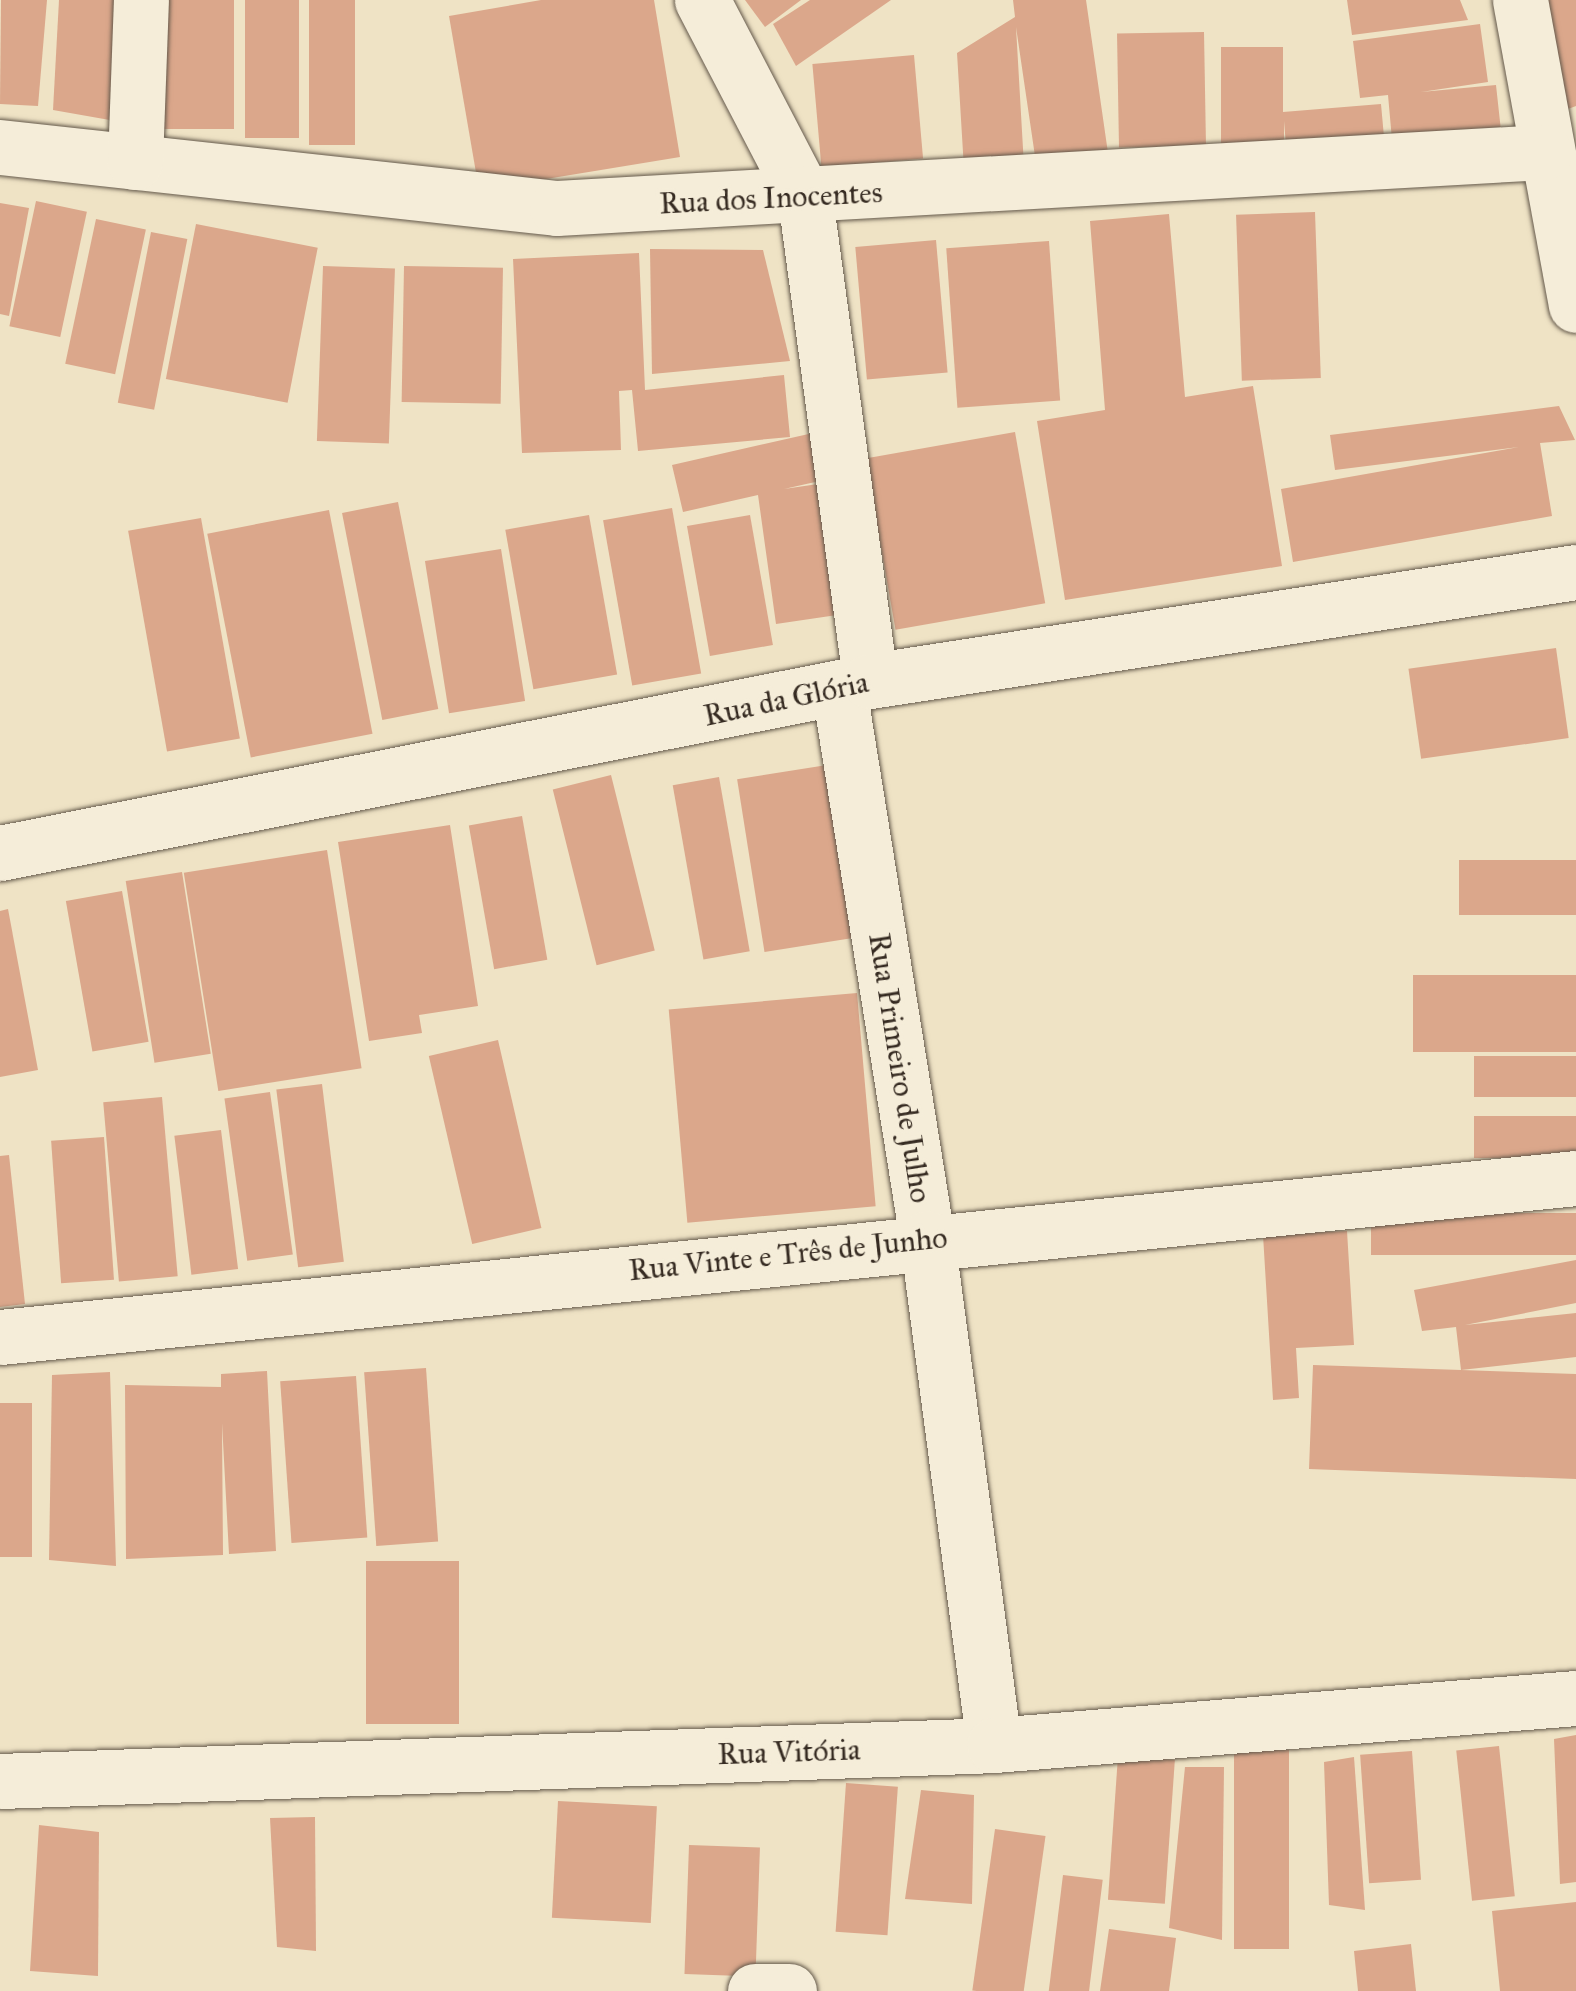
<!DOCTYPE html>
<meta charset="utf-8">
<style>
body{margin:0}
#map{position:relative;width:1576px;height:1991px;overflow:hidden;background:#efe3c5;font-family:"IM FELL Great Primer",serif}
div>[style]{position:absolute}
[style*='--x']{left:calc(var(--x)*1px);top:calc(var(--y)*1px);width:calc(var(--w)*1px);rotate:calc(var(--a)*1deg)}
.building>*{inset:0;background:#dba78b;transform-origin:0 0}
.roads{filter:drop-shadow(0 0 2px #64594b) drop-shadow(0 0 2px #64594b)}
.street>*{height:55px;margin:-27.5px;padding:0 27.5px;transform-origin:27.5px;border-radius:27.5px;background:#f5edd9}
span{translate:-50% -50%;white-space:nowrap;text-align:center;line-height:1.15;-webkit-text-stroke:8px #f5edd9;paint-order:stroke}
.street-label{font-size:30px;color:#362b22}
</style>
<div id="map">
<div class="building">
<div style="clip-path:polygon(1px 0,47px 0,38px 106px,0 104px)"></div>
<div style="clip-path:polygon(59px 0,123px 0,121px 122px,53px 110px)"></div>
<div style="left:158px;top:0;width:76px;height:129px"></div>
<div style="left:245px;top:0;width:54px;height:138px"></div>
<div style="left:309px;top:0;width:46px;height:145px"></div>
<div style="clip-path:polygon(541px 0,654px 0,680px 157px,479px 190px,449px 16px)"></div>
<div style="clip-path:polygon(745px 0,801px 0,765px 27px)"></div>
<div style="clip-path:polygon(810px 0,891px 0,796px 66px,773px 24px)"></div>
<div style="clip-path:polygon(1013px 0,1086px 0,1108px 153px,1036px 163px,1016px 27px,1024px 166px,964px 169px,957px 53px,1015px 17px)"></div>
<div style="clip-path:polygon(1347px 0,1460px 0,1468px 20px,1352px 35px)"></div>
<div style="clip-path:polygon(1539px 0,1576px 0,1576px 106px,1568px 109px)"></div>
<div style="clip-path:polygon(1480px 24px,1488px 82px,1421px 92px,1496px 85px,1502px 140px,1393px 151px,1388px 95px,1360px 98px,1353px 41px)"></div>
<div style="left:1204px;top:32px;width:114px;height:87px;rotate:89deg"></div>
<div style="clip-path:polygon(1221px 47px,1283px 47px,1283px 112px,1381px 104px,1385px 148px,1287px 157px,1284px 121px,1284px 153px,1221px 153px)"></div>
<div style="left:914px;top:55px;width:104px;height:102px;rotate:85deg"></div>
<div style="left:36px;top:201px;width:52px;height:128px;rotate:12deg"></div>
<div style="clip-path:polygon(0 203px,29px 208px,9px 316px,0 314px)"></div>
<div style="left:1315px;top:212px;width:166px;height:79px;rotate:88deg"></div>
<div style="clip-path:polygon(1169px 214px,1185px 397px,1253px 386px,1282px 566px,1065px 600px,1037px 421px,1105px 410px,1090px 221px)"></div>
<div style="left:96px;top:219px;width:51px;height:148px;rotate:12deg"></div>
<div style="left:196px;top:224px;width:124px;height:158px;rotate:11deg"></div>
<div style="left:151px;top:232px;width:37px;height:174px;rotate:11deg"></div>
<div style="left:936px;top:240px;width:133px;height:81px;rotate:85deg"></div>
<div style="left:1049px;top:241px;width:160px;height:103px;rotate:86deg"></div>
<div style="clip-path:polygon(650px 249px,763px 250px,790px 361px,652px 374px)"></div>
<div style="clip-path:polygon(639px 253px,645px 390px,784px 375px,790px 437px,638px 451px,632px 390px,619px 391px,621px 450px,522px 453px,513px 259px)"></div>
<div style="left:323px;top:266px;width:72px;height:175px;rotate:2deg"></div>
<div style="left:404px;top:266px;width:99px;height:136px;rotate:1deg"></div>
<div style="clip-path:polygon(1559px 406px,1575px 440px,1540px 443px,1552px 516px,1293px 562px,1281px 489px,1519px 447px,1335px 470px,1330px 435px)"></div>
<div style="left:1015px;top:432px;width:174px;height:152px;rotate:80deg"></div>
<div style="clip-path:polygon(813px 433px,824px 480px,784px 489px,818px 484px,837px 615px,776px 624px,758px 495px,683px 512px,672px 465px)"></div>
<div style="left:398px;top:502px;width:211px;height:57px;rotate:79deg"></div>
<div style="left:672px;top:508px;width:168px;height:70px;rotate:80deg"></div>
<div style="left:329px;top:510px;width:228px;height:124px;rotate:79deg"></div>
<div style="left:589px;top:515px;width:162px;height:85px;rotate:80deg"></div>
<div style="left:750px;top:515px;width:132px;height:64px;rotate:80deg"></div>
<div style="left:201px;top:518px;width:224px;height:74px;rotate:80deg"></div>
<div style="left:501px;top:549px;width:154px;height:77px;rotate:81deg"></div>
<div style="left:1556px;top:648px;width:91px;height:149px;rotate:82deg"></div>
<div style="left:827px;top:765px;width:175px;height:91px;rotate:81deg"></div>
<div style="left:611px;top:775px;width:181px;height:60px;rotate:76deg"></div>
<div style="left:719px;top:777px;width:177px;height:47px;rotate:80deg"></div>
<div style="left:522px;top:816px;width:146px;height:54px;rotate:80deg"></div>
<div style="clip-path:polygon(450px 825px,478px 1006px,419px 1015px,422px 1033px,369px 1041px,338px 842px)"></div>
<div style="left:327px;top:850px;width:221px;height:145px;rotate:81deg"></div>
<div style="left:1576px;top:860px;width:55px;height:117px;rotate:90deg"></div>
<div style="left:182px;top:872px;width:184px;height:57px;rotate:81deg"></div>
<div style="left:122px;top:891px;width:153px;height:57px;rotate:80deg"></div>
<div style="clip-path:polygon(8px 909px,38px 1070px,0 1077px,0 911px)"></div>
<div style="left:1576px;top:975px;width:77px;height:163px;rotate:90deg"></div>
<div style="left:857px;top:993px;width:214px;height:189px;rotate:85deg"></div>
<div style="left:498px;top:1040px;width:193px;height:71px;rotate:77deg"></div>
<div style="left:1576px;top:1056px;width:41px;height:102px;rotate:90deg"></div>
<div style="left:322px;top:1084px;width:179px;height:46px;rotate:83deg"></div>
<div style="left:270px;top:1092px;width:164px;height:46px;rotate:82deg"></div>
<div style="left:162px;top:1097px;width:180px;height:59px;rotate:85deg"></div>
<div style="left:1576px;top:1116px;width:42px;height:102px;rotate:90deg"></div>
<div style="left:221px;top:1130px;width:140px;height:47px;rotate:83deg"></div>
<div style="left:104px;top:1137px;width:143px;height:53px;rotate:86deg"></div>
<div style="clip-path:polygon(9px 1155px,25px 1304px,0 1307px,0 1156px)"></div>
<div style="left:1576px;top:1213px;width:42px;height:205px;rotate:90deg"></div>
<div style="clip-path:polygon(1347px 1231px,1354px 1345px,1296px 1348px,1299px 1398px,1273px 1400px,1263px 1235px)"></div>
<div style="clip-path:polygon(1576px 1260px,1576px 1303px,1465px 1325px,1576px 1313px,1576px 1357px,1461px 1370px,1576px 1374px,1576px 1479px,1309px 1469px,1313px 1365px,1461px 1370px,1456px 1327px,1422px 1331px,1414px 1290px)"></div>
<div style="left:426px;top:1368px;width:174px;height:62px;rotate:86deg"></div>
<div style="clip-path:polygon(267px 1371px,276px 1551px,229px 1554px,222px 1423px,223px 1555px,126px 1559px,125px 1385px,221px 1387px,221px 1374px)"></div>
<div style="clip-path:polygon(110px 1372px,116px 1566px,49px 1560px,52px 1375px)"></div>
<div style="left:356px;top:1376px;width:162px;height:76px;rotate:86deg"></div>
<div style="left:0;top:1403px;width:32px;height:154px"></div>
<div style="left:459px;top:1561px;width:163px;height:93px;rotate:90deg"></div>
<div style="clip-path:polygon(1576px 1735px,1576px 1882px,1560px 1884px,1554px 1739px)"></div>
<div style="left:1499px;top:1746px;width:151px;height:43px;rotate:84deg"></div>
<div style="left:1289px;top:1750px;width:199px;height:55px;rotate:90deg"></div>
<div style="left:1412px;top:1751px;width:129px;height:52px;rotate:86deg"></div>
<div style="left:1118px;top:1756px;width:57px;height:144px;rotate:4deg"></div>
<div style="clip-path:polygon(1354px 1757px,1365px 1910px,1329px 1905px,1324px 1762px)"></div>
<div style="clip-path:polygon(1185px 1767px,1224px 1767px,1222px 1940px,1169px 1928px)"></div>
<div style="left:846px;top:1783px;width:52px;height:149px;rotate:4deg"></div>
<div style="clip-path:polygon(921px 1790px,974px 1795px,972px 1904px,905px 1899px)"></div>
<div style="left:558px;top:1801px;width:99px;height:117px;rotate:3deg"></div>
<div style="clip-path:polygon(315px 1817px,316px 1951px,277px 1947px,270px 1818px)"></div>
<div style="clip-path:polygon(39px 1825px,99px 1832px,98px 1976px,30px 1971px)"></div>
<div style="left:995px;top:1829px;width:51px;height:163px;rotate:8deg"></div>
<div style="left:689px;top:1845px;width:71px;height:129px;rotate:2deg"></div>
<div style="left:1063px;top:1875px;width:40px;height:117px;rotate:7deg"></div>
<div style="clip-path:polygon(1576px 1902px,1576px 1991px,1500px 1991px,1492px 1911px)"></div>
<div style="clip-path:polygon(1109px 1929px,1176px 1938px,1169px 1991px,1100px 1991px)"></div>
<div style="clip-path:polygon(1411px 1944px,1416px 1991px,1358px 1991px,1354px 1951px)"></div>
</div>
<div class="roads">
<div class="street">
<div style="--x:702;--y:0;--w:223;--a:62.5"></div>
<div style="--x:805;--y:198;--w:487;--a:82.3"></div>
<div style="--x:1520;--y:0;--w:310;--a:79.6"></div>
<div style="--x:0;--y:147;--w:560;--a:6.25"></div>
<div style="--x:557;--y:208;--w:989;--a:-3.25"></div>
<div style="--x:135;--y:162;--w:162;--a:-87.9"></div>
<div style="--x:839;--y:690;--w:555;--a:80.88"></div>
<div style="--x:927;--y:1238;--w:511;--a:82.47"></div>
<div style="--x:0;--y:853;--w:887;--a:-11.18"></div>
<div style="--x:870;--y:681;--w:714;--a:-8.78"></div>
<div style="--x:0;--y:1337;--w:1584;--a:-5.76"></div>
<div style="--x:0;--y:1781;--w:995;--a:-2.07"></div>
<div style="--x:994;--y:1745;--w:584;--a:-4.62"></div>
<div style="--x:755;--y:1991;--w:34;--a:0"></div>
</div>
</div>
<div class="street-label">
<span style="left:771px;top:198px;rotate:-3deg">Rua dos Inocentes</span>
<span style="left:786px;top:699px;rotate:-12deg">Rua da Glória</span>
<span style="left:900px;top:1068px;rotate:81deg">Rua Primeiro de Julho</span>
<span style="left:788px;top:1254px;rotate:-6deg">Rua Vinte e Três de Junho</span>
<span style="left:789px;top:1752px;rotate:-2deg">Rua Vitória</span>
</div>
</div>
